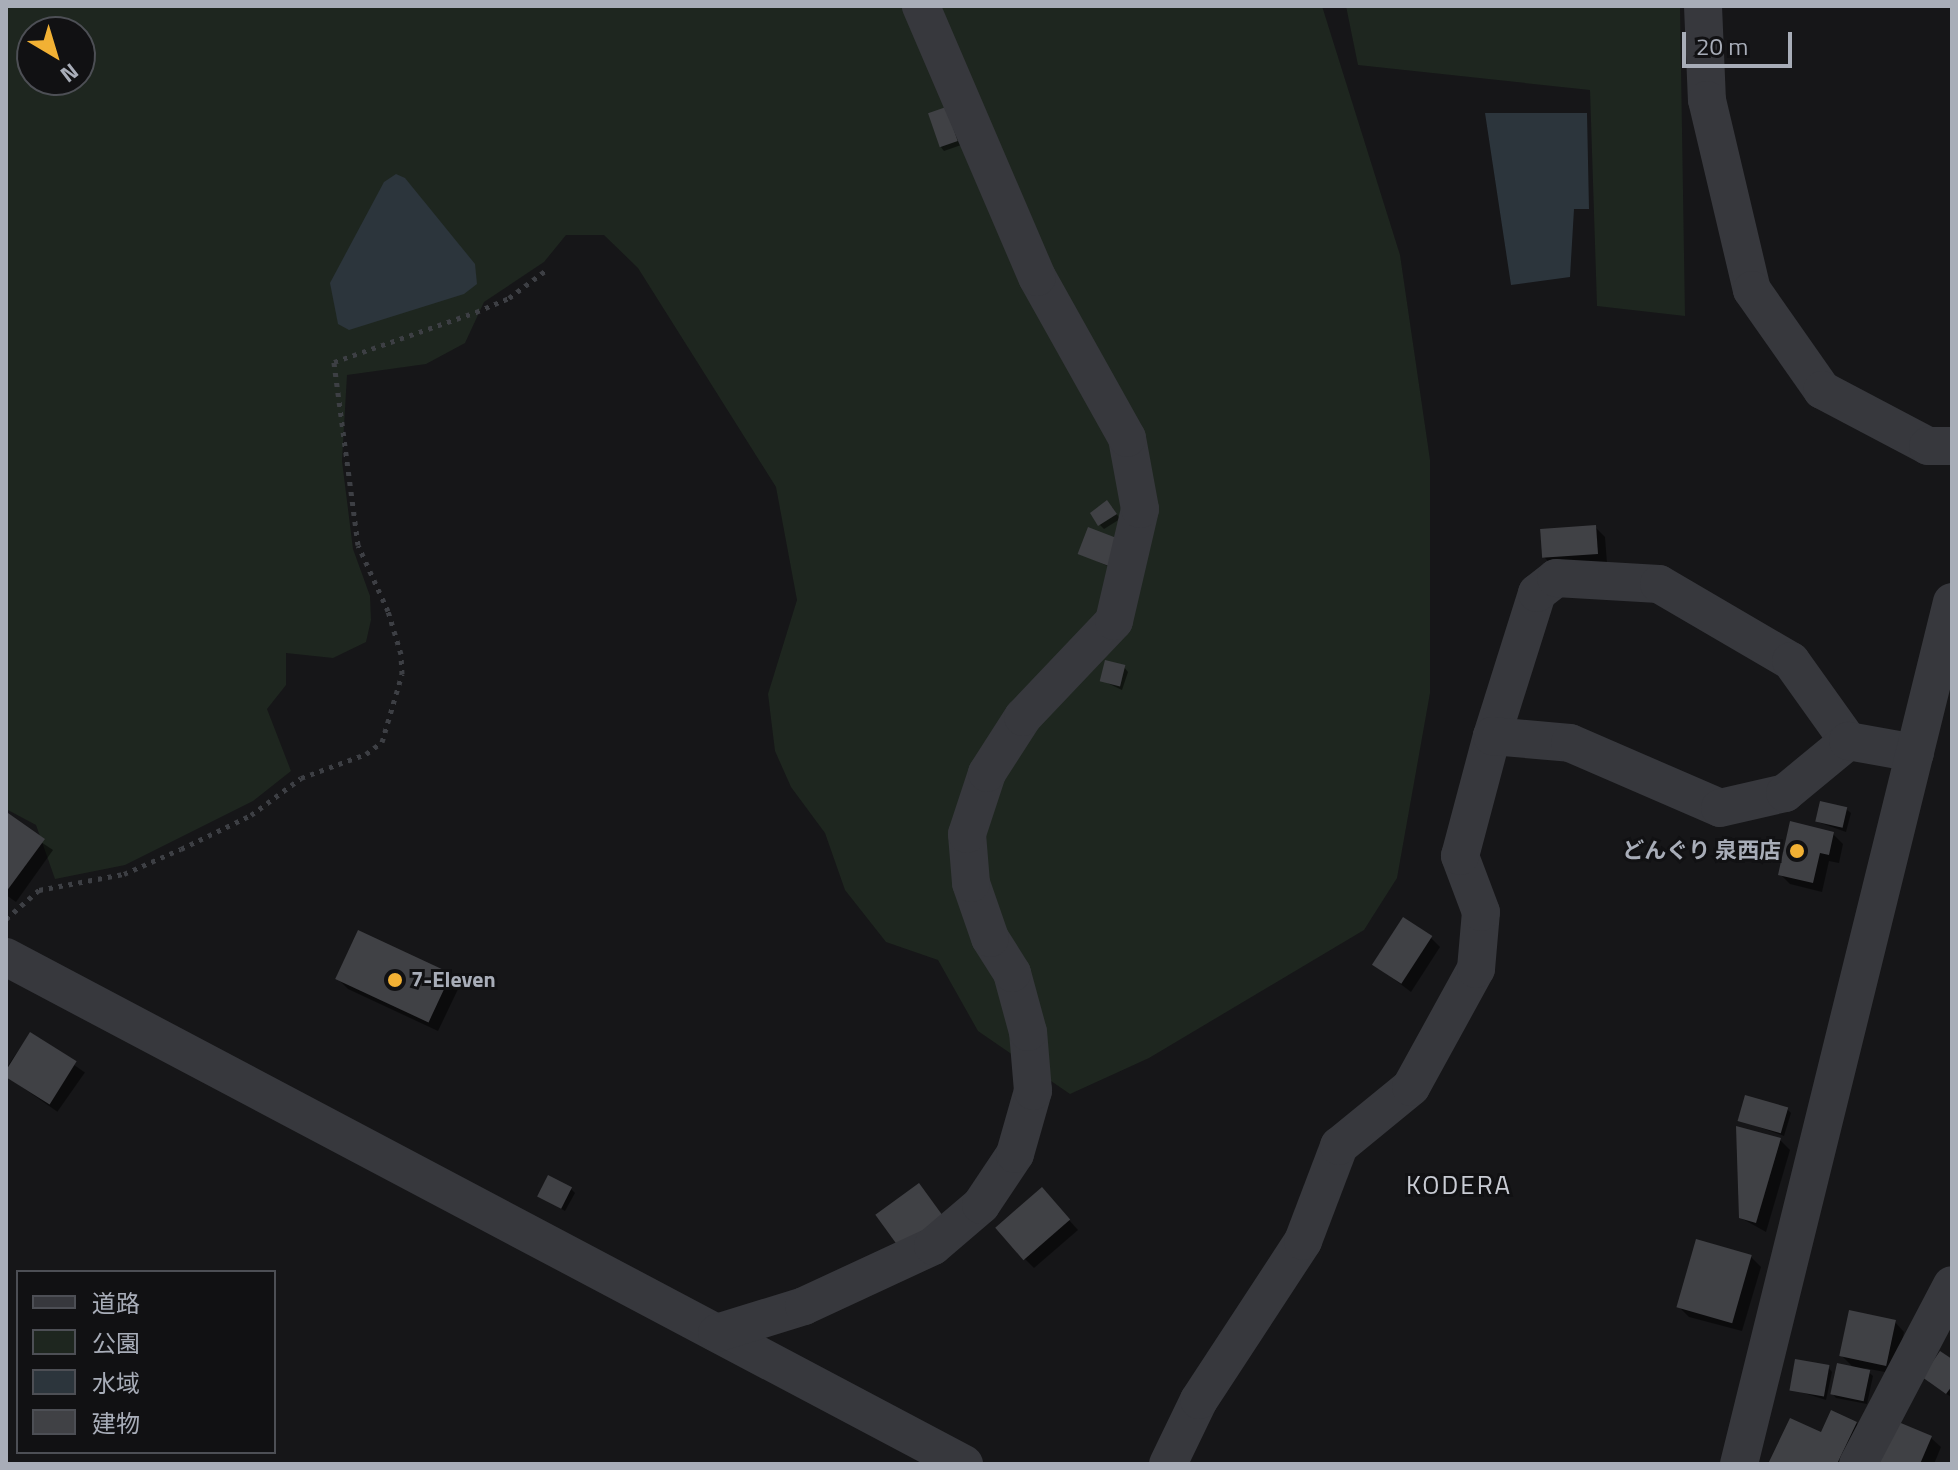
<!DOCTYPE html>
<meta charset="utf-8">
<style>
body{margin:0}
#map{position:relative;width:1958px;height:1470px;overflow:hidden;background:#161618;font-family:"Titillium Web","Noto Sans JP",sans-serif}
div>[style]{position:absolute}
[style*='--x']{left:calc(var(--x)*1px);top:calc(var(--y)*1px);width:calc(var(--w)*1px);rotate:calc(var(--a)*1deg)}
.green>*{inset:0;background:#1e261f}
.water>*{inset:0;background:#2c353c}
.shadow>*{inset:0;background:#0007;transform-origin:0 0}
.building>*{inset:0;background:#404145;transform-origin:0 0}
.path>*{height:5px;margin-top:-2.5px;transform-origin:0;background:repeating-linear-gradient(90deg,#3d3f44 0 4px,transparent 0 10px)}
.minor>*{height:38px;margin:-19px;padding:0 19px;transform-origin:19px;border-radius:19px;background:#37383d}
.dots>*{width:22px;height:22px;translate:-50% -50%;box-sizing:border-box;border:4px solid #111113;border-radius:50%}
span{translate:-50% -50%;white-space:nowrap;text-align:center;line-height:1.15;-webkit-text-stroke:6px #111113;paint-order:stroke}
.poi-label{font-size:22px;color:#a8adb8;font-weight:700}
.right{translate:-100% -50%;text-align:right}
.left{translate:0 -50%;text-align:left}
.quarter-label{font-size:26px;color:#c9ccd4;letter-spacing:2px}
.frame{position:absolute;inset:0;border:8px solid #a8adb8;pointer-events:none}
.legend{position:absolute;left:16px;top:1270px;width:260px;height:184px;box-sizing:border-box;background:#111113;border:2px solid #4d4f55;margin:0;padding:10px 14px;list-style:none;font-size:24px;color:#a8adb8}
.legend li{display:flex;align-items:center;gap:16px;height:40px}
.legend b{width:40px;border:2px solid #4d4f55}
.north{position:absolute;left:16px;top:16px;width:80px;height:80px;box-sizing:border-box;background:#111113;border:2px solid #4d4f55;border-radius:50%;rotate:142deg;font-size:22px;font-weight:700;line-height:32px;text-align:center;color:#a8adb8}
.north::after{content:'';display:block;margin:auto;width:28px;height:36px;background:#f2b134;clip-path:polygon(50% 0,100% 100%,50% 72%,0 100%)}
.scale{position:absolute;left:1682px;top:32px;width:110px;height:36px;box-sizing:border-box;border:4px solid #a8adb8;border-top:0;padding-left:10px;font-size:24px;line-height:28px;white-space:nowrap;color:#a8adb8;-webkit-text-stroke:6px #111113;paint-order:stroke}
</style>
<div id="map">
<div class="green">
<div style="clip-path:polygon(evenodd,6px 6px,1322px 6px,1400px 255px,1430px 460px,1430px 693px,1397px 878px,1364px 930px,1149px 1058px,1070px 1094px,978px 1031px,938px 960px,886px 942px,845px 890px,825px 833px,791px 787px,775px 751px,768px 694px,797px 600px,776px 487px,638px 268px,604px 235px,566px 235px,544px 262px,484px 302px,465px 343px,426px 364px,347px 375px,342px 461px,353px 549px,370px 596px,371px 620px,366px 642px,333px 658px,286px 653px,286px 685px,267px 709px,291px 771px,253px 801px,125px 865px,55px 879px,36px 825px,6px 809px,6px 6px,32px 32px,80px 32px,80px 80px,32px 80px,32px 32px)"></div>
<div style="clip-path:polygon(1346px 6px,1680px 6px,1685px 316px,1597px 306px,1590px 90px,1358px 65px)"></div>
</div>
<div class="water">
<div style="clip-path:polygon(1485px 113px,1587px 113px,1589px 209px,1574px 209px,1570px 277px,1511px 285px)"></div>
<div style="clip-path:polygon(396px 174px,405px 178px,475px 264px,477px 284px,464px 294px,349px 330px,338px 324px,330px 283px,384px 182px)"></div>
</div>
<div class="shadow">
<div style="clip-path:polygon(945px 109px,961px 145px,944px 151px,940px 146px)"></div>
<div style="clip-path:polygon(1112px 507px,1120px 519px,1104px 529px,1100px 525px)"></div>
<div style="clip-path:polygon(1595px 527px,1605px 537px,1607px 563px,1553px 566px,1543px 556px)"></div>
<div style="clip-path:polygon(1123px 546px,1114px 569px,1079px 553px)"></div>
<div style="clip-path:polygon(1124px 667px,1128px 672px,1122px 690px,1101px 680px)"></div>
<div style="clip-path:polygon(1846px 809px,1851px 813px,1846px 832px,1818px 822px)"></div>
<div style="clip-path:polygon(6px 819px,53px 850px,16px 902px,6px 895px)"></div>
<div style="clip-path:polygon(1833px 834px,1843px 844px,1839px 863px,1829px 861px,1822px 892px,1790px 884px,1780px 874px)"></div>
<div style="clip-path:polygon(1430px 937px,1440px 947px,1411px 992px,1374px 964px)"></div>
<div style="clip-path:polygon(450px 975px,460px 985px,438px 1031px,348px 989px,338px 979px)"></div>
<div style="left:30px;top:1034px;width:67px;height:48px;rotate:35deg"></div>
<div style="clip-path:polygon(1787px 1109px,1791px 1113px,1784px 1136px,1739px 1120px)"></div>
<div style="clip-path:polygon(1780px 1140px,1790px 1150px,1766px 1232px,1741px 1218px)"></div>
<div style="clip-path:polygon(571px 1189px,575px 1193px,565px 1211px,540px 1196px)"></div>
<div style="clip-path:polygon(1051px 1200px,1078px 1230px,1034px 1268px,1024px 1258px)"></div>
<div style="clip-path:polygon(1751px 1257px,1761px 1267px,1742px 1331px,1689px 1317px,1679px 1307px)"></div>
<div style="clip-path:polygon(1895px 1322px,1904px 1332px,1895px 1374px,1864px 1368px,1873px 1376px,1867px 1404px,1836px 1398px,1832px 1393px,1855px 1369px,1841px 1355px)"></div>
<div style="clip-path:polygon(1952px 1362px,1952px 1396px,1951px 1397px,1929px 1382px)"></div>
<div style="clip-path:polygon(1828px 1367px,1832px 1372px,1826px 1400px,1791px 1389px)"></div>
<div style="clip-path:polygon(1856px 1423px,1866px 1433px,1851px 1464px,1770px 1464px,1822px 1435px)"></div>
<div style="clip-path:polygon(1931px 1438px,1941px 1447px,1934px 1464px,1880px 1464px)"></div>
</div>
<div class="building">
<div style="left:946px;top:107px;width:36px;height:19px;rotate:71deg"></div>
<div style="clip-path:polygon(1107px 500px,1117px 514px,1098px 526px,1090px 513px)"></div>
<div style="left:1596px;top:525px;width:29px;height:56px;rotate:86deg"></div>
<div style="left:1088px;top:527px;width:34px;height:29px;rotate:21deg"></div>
<div style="left:1105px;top:660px;width:21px;height:22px;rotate:14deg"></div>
<div style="left:1820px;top:801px;width:28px;height:21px;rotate:13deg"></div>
<div style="clip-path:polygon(8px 813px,45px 839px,6px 892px,6px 816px)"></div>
<div style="clip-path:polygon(1790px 821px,1834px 832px,1829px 855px,1820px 853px,1813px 883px,1778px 875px)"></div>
<div style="left:1403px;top:917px;width:35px;height:57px;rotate:33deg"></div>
<div style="left:358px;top:930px;width:103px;height:54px;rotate:25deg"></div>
<div style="left:30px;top:1032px;width:55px;height:51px;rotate:32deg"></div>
<div style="left:1745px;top:1095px;width:45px;height:27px;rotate:16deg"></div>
<div style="clip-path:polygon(1736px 1126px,1781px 1138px,1756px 1223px,1739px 1218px)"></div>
<div style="left:548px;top:1175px;width:27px;height:24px;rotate:27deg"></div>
<div style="left:919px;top:1183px;width:42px;height:54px;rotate:54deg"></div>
<div style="left:1042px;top:1187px;width:43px;height:62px;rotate:49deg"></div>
<div style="left:1696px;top:1239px;width:58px;height:71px;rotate:16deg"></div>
<div style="left:1849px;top:1310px;width:48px;height:47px;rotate:12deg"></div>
<div style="clip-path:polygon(1940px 1351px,1952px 1359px,1952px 1386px,1946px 1394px,1922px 1377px)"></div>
<div style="left:1795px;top:1359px;width:35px;height:32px;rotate:10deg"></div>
<div style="left:1837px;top:1363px;width:34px;height:32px;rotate:12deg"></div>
<div style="clip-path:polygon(1831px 1410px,1857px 1422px,1837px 1464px,1768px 1464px,1790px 1418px,1821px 1432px)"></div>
<div style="clip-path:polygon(1896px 1421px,1932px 1436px,1920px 1464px,1878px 1464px)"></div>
</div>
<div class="path">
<div style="--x:6;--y:919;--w:44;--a:-41.3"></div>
<div style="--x:39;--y:890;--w:86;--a:-10.7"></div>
<div style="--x:124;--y:874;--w:62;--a:-23.7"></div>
<div style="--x:181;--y:849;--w:78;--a:-25.9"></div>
<div style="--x:251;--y:815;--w:62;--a:-36.5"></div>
<div style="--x:301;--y:778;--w:69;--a:-20.3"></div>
<div style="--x:366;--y:754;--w:20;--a:-37"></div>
<div style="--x:382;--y:742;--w:71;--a:-73.6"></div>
<div style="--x:402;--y:674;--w:20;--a:-93"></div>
<div style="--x:401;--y:654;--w:45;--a:-106.8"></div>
<div style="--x:388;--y:611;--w:72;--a:-114.4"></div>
<div style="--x:358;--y:545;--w:185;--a:-97.5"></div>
<div style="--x:334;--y:362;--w:151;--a:-19.4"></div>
<div style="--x:476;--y:312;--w:36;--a:-23"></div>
<div style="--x:509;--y:298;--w:45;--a:-36.9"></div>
</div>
<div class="minor">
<div style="--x:1703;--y:6;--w:94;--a:87.6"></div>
<div style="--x:1707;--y:100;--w:195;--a:76.7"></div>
<div style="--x:1752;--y:290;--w:122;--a:55"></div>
<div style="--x:1822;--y:390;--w:120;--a:27.8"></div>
<div style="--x:1928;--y:446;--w:24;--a:0"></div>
<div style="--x:1492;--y:736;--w:150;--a:-72.5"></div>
<div style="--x:1537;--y:593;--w:24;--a:-38"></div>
<div style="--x:1556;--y:578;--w:103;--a:3.3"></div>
<div style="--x:1659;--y:584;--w:153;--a:30.3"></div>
<div style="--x:1791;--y:661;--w:98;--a:54.5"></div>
<div style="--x:6;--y:957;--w:1084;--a:27.89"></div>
<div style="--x:717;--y:1333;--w:91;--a:-17.2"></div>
<div style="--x:804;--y:1306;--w:142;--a:-24.9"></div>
<div style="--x:933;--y:1246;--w:63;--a:-40.5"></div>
<div style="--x:981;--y:1205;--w:61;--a:-56.3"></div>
<div style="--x:1015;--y:1154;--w:66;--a:-74.1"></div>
<div style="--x:1033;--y:1091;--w:59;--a:-94.8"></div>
<div style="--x:1028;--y:1032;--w:61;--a:-105.2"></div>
<div style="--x:1012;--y:973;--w:41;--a:-122.2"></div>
<div style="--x:990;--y:938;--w:58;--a:-109.1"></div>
<div style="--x:971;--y:883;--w:49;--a:-94.7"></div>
<div style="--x:967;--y:834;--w:64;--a:-71.8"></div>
<div style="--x:987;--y:773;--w:67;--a:-57.3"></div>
<div style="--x:1023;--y:717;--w:132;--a:-46.5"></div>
<div style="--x:1114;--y:621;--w:115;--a:-76.9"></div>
<div style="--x:1140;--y:509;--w:72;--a:-100.4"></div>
<div style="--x:1127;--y:438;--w:184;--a:-119.2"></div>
<div style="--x:1037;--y:277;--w:295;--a:-113.2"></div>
<div style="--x:1168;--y:1464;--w:71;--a:-64.2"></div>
<div style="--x:1199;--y:1400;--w:190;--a:-56.8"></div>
<div style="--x:1303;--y:1241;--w:102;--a:-69.2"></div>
<div style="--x:1339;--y:1146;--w:93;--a:-39.3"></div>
<div style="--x:1411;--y:1087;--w:135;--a:-61.2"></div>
<div style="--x:1476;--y:969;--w:57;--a:-85"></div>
<div style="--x:1481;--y:912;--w:60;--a:-110.6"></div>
<div style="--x:1460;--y:856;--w:124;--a:-75.1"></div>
<div style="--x:1492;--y:736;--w:78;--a:5.1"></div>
<div style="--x:1570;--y:743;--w:163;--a:23.4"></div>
<div style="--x:1720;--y:808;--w:67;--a:-13"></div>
<div style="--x:1785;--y:793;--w:82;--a:-39.5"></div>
<div style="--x:1848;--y:741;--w:68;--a:10.2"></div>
<div style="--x:1739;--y:1464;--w:888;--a:-76.12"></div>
<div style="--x:1858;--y:1464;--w:202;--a:-62.3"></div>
</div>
<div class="dots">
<div style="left:1797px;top:851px;background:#f2b134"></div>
<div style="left:395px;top:980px;background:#f2b134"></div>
</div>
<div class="poi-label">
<span class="right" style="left:1781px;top:851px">どんぐり 泉西店</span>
<span class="left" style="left:411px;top:980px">7-Eleven</span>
</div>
<div class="quarter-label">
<span style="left:1459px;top:1185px">KODERA</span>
</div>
<div class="frame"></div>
<ul class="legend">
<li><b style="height:10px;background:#37383d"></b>道路</li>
<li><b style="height:22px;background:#1e261f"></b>公園</li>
<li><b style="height:22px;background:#2c353c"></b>水域</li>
<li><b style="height:22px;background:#404145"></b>建物</li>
</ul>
<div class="north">N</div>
<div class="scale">20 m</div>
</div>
